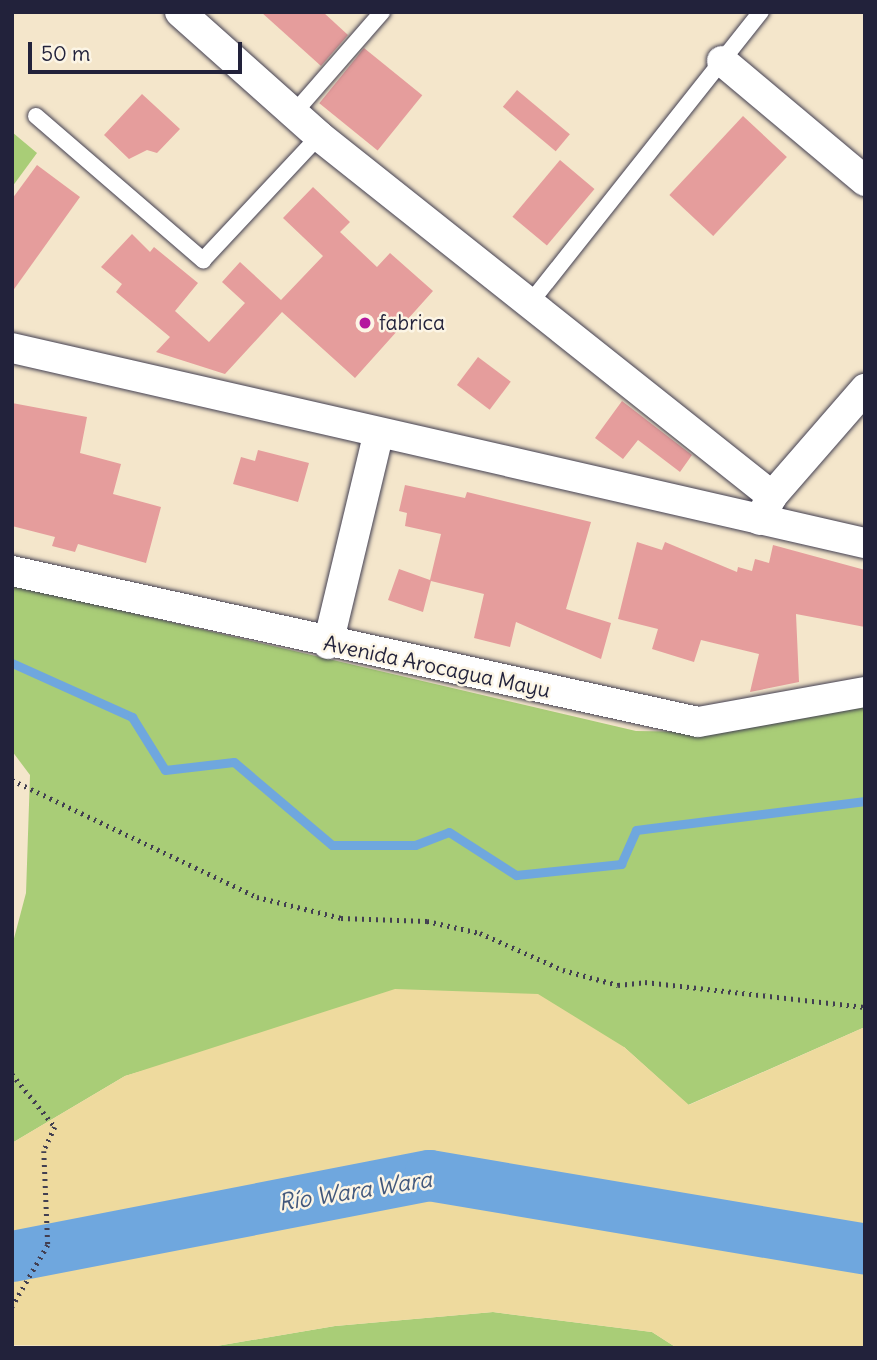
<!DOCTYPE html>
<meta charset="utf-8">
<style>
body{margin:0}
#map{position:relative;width:877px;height:1360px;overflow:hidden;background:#f4e6cb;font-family:Delius,sans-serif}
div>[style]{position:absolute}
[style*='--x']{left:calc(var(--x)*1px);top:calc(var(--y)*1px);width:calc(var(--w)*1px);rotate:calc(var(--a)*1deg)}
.green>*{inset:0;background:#a9cd77}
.sand>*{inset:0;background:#eeda9e}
.stream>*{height:9px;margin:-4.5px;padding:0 4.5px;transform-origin:4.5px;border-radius:4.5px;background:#6fa7de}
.river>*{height:51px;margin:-25.5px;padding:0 25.5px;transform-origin:25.5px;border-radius:25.5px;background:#6fa7de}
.building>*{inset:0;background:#e59d9c;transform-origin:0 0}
.path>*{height:4.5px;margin-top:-2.25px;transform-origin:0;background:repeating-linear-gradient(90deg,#423f51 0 2px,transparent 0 7px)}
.roads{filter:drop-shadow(0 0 2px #423f51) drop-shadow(0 0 2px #423f51)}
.lane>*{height:16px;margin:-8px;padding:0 8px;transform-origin:8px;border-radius:8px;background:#fff}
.street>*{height:30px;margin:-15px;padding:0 15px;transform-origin:15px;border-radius:15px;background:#fff}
.dots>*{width:19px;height:19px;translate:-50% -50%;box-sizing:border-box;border:4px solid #fcf5e5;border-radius:50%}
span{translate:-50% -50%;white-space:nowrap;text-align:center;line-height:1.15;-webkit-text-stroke:5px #fcf5e5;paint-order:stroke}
.poi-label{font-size:21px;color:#22223b}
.left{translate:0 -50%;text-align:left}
.street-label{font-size:21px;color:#22223b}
.water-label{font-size:23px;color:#41577c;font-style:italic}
.frame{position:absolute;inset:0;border:14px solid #22223b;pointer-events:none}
.scale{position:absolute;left:28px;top:42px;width:214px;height:32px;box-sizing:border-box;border:4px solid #22223b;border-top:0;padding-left:9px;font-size:21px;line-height:24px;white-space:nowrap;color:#22223b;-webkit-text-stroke:5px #fcf5e5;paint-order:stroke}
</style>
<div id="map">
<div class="green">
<div style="clip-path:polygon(12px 132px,37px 153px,12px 187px)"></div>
<div style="clip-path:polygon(12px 585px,636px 731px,698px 732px,865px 706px,865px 1027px,688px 1105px,624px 1047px,256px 1038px,125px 1076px,12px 1143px,12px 946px,26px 893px,30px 775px,12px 751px)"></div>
<div style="clip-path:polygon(493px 1312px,652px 1332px,677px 1348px,205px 1348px,335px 1326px)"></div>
</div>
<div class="sand">
<div style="clip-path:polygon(395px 989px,538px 994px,624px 1047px,689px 1105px,865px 1027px,865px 1348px,677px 1348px,652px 1332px,493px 1312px,335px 1326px,205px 1348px,12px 1345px,12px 1143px,125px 1076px)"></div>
</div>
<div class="stream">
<div style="--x:12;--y:663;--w:132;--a:24.2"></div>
<div style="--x:132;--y:717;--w:62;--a:58.1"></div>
<div style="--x:165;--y:770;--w:69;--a:-6.6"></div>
<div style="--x:234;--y:762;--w:128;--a:40.3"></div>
<div style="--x:332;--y:845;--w:83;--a:0"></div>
<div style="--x:415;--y:845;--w:36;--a:-21"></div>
<div style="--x:449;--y:832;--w:80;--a:32.7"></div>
<div style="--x:516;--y:875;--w:106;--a:-6"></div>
<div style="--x:621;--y:864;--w:37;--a:-66"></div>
<div style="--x:636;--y:830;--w:231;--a:-7.2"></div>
</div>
<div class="river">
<div style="--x:12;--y:1256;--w:425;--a:-11"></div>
<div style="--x:429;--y:1175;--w:442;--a:9.6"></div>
</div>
<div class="building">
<div style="clip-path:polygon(261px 12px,323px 12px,348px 35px,321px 66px)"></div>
<div style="left:364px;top:48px;width:75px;height:71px;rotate:39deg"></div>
<div style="left:517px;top:90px;width:69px;height:22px;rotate:40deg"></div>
<div style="clip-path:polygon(142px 94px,180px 129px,157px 153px,147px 150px,129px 159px,104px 135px)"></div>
<div style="left:743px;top:116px;width:60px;height:108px;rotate:43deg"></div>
<div style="left:560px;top:160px;width:45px;height:74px;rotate:40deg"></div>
<div style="clip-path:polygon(37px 165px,80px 197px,12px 292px,12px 199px)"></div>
<div style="clip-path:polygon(313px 187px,350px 222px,340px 232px,377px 267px,390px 253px,433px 291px,355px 378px,282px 312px,225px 374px,156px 352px,170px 337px,116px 292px,122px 284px,101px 267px,132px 234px,150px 252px,154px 247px,198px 283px,175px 311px,209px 342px,245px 303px,222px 282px,240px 262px,281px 300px,323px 256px,283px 218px)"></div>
<div style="left:478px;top:357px;width:41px;height:35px;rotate:37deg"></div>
<div style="clip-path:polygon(622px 401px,692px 455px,680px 472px,638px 440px,623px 459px,595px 438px)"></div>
<div style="clip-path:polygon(12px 403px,87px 417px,80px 453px,121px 464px,113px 494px,161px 507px,146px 563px,78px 544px,75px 552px,52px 546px,55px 537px,12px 526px)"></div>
<div style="clip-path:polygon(258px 450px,309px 463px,298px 502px,233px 484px,241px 457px,255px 461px)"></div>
<div style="clip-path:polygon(405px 485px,465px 498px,467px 492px,591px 522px,566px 609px,611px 623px,601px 659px,516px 622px,510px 647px,474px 638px,484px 594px,431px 581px,423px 612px,388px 600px,399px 569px,430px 580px,441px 534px,405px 526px,407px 513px,399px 511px)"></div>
<div style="clip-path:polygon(637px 542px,662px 550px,665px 542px,737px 572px,738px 567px,752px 571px,755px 559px,769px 563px,773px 545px,865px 570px,865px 627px,796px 614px,799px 682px,750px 692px,759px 654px,701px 640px,694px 662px,652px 649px,658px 629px,618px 619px)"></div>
</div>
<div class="path">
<div style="--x:12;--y:780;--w:272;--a:25.5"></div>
<div style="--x:257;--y:897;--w:87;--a:14"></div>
<div style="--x:341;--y:918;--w:86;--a:2"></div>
<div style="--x:427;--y:921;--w:54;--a:12.8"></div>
<div style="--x:480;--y:933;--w:91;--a:24"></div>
<div style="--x:563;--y:970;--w:57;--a:15.3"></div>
<div style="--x:618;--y:985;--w:27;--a:-6"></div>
<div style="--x:645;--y:982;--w:221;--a:6.5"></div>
<div style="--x:12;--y:1074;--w:68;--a:50.9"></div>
<div style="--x:55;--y:1127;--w:26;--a:115"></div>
<div style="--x:44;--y:1151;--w:94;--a:87.6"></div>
<div style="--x:48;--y:1245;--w:72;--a:120.1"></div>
</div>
<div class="roads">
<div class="lane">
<div style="--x:294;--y:113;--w:134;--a:-48.9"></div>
<div style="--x:36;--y:116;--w:221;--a:40.8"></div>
<div style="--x:203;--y:260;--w:170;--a:-46.9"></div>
<div style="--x:530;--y:303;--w:372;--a:-51.6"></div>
</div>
<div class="street">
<div style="--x:180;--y:12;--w:186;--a:41.7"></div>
<div style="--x:319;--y:136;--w:579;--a:38.47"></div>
<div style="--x:772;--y:496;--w:27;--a:118"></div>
<div style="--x:722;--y:61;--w:187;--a:40"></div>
<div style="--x:12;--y:348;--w:875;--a:12.88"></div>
<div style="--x:772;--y:496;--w:142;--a:-49"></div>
<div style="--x:12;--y:571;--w:702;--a:12.41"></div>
<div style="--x:698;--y:722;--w:170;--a:-10.2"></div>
<div style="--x:328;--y:644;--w:214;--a:-76.5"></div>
</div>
</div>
<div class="dots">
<div style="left:365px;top:323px;background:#b5179e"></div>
</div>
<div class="poi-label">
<span class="left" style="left:379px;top:323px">fabrica</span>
</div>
<div class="street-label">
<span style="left:437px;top:667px;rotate:12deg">Avenida Arocagua Mayu</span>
</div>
<div class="water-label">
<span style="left:355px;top:1191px;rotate:-9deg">Río Wara Wara</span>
</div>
<div class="frame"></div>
<div class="scale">50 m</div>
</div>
